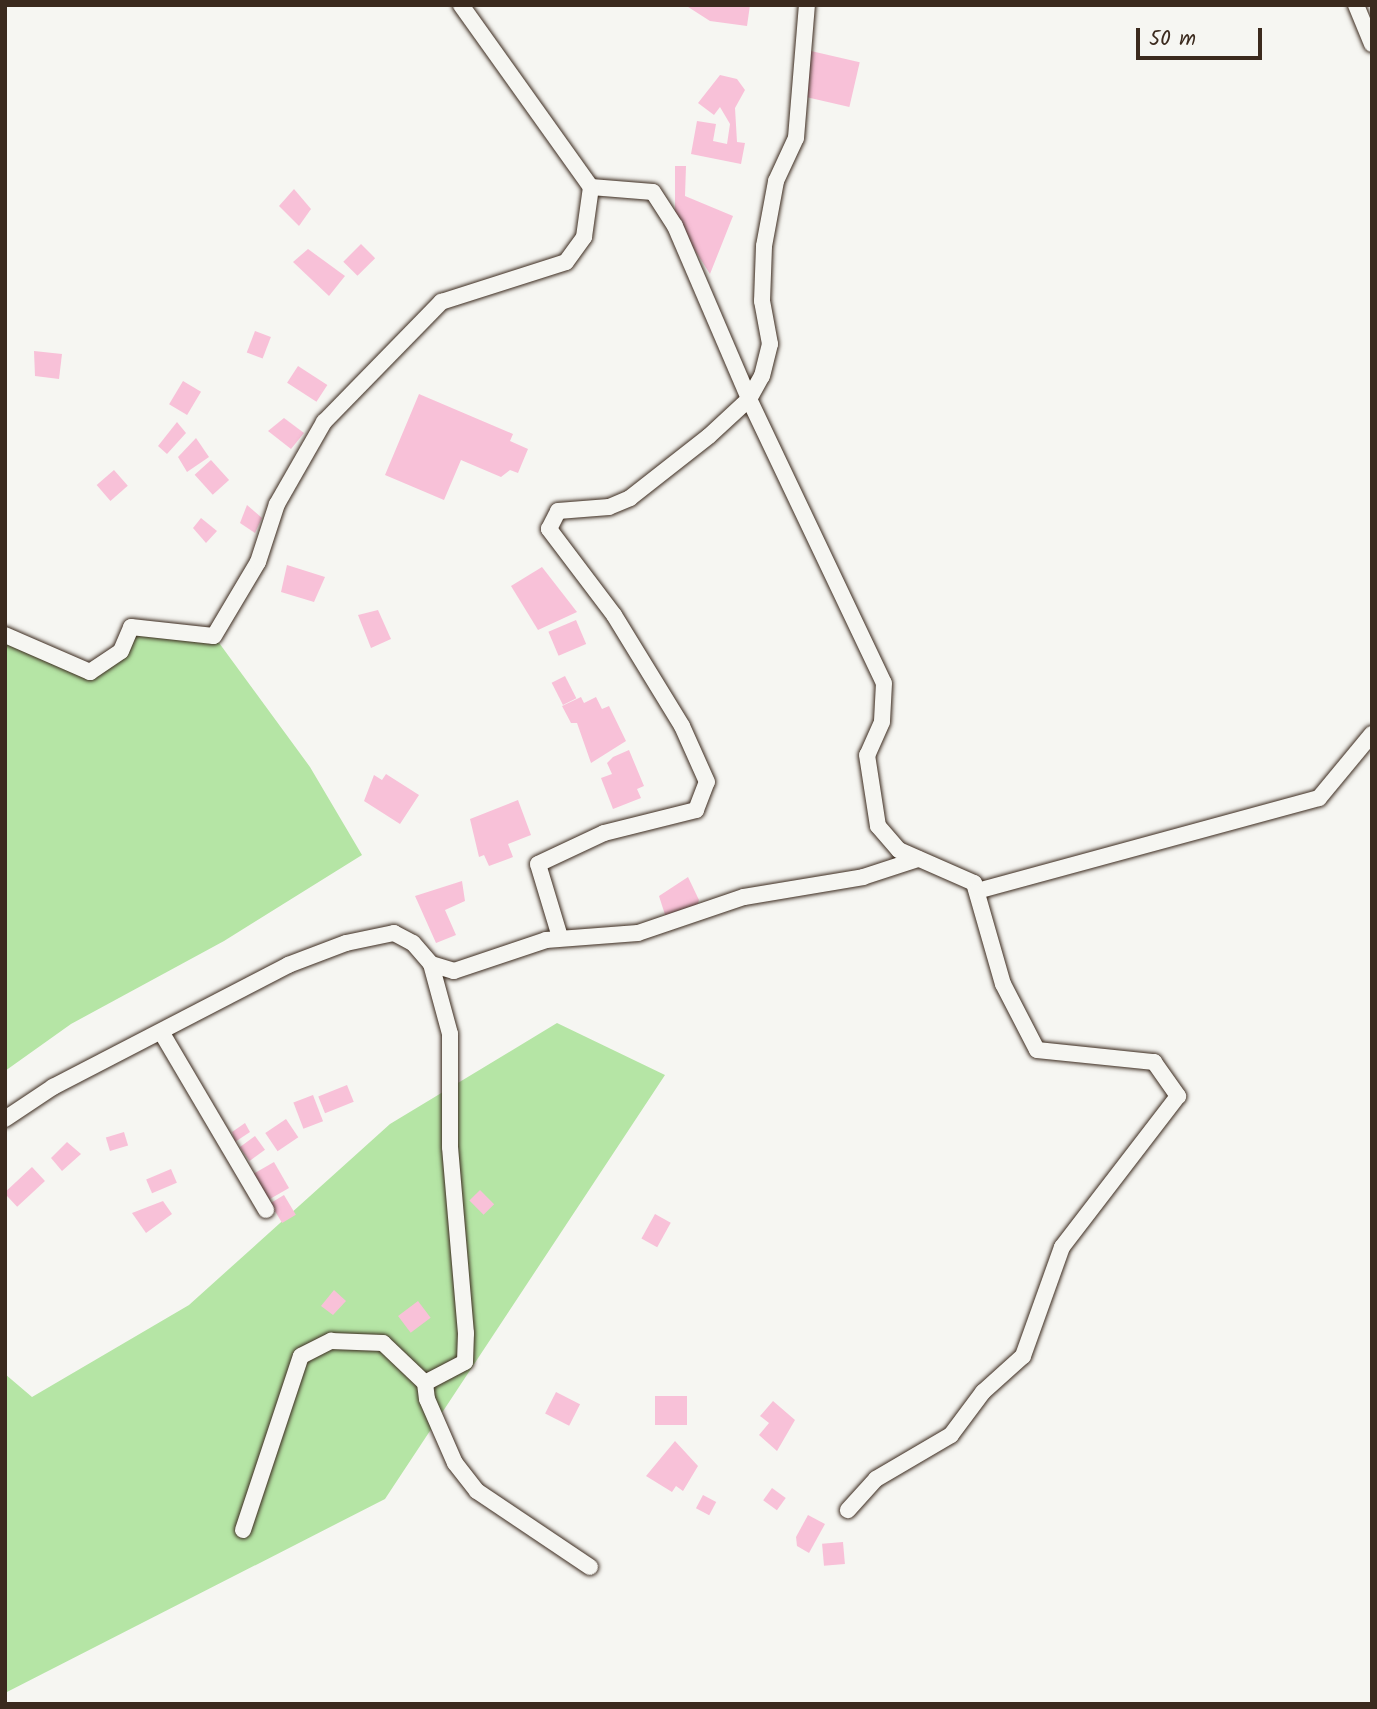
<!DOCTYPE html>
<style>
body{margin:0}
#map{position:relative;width:1377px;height:1709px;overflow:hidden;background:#f6f6f2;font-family:Kalam,sans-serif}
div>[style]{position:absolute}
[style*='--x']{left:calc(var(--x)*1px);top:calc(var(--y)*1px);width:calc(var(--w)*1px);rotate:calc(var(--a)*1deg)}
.green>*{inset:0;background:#b5e5a5}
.building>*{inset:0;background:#f8c1d8;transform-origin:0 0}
.roads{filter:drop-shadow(0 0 2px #3b2a1e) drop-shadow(0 0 2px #3b2a1e)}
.street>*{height:16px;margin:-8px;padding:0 8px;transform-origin:8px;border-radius:8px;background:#f6f6f2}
span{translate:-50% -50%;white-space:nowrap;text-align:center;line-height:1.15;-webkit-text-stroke:5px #f6f6f2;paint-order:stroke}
.frame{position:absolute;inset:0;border:7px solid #3b2a1e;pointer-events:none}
.scale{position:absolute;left:1136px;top:28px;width:126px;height:32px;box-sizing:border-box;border:4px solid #3b2a1e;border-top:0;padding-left:9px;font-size:21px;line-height:24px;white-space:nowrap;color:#3b2a1e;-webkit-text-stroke:5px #f6f6f2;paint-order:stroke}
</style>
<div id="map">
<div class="green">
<div style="clip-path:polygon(131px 627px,214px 636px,310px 767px,362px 855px,224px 941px,71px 1024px,5px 1071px,5px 635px,90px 672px,121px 651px)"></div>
<div style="clip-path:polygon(557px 1023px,665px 1075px,385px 1499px,5px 1693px,5px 1374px,32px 1397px,189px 1305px,390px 1124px)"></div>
</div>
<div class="building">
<div style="clip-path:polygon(685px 5px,750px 5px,747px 26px,710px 21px)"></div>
<div style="left:811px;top:51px;width:50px;height:46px;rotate:13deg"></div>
<div style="clip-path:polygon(720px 75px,737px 79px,745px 90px,735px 108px,737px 142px,745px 143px,741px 164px,691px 154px,697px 121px,716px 124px,713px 141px,727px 144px,730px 124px,720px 107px,714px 115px,698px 103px)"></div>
<div style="clip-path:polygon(675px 166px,686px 166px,685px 196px,733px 216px,710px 274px,675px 219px)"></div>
<div style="clip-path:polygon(294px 189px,311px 209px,299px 226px,279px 206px)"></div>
<div style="left:361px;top:244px;width:20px;height:25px;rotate:45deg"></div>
<div style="clip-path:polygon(308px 249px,345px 276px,329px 296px,293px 262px)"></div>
<div style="left:255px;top:331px;width:17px;height:23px;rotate:21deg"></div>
<div style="clip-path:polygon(34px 351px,62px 354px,59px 379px,35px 376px)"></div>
<div style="left:298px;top:366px;width:35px;height:20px;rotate:33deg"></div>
<div style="left:183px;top:381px;width:21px;height:27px;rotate:31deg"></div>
<div style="clip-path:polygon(419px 394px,513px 434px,510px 441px,528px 449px,518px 473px,510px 470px,501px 477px,461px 460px,444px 500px,385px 475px)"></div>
<div style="clip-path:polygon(284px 418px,304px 433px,291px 449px,268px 431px)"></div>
<div style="clip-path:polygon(177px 422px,186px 433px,167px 454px,158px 446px)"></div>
<div style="clip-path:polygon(196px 438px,209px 457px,187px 472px,178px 457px)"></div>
<div style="left:211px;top:460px;width:27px;height:22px;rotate:48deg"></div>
<div style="left:114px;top:470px;width:21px;height:23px;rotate:49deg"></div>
<div style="clip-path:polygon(247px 505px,262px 518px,255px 533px,240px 523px)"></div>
<div style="clip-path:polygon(201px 518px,217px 531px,206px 543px,193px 528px)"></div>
<div style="clip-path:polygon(287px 565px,325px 577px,314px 602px,281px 592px)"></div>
<div style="clip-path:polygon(542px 567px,577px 612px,538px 630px,511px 586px)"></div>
<div style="clip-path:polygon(378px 610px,391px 639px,371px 648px,358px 615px)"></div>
<div style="left:576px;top:620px;width:26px;height:30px;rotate:67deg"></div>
<div style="left:565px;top:676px;width:25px;height:15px;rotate:63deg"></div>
<div style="clip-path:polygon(581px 697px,584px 703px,596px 697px,602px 709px,609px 706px,626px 741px,591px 763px,577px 723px,571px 723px,562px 706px)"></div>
<div style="clip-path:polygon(629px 750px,644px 786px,637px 789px,641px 798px,613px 809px,601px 778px,612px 774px,607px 763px,613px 757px)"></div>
<div style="clip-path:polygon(386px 774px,419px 795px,400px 824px,364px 801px,374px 775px,382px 780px)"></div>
<div style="clip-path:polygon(518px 800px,531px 835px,508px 844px,513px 857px,489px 866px,484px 855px,479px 857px,470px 819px)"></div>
<div style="clip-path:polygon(688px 877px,699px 900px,695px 912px,667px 921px,659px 896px)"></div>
<div style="clip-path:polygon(462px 881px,465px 901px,445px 910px,456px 935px,436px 943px,415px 896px)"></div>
<div style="left:347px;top:1085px;width:18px;height:31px;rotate:68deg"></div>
<div style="left:313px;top:1095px;width:28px;height:21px;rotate:69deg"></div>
<div style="left:286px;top:1119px;width:22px;height:25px;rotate:56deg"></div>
<div style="clip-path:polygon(245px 1123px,250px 1132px,235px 1142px,232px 1132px)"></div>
<div style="left:124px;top:1132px;width:14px;height:19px;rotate:73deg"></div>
<div style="left:255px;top:1136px;width:17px;height:19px;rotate:54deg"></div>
<div style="clip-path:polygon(67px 1142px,81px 1154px,62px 1171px,51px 1158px)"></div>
<div style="left:274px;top:1162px;width:30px;height:24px;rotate:60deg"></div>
<div style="left:32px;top:1167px;width:19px;height:38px;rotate:47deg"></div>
<div style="left:171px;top:1169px;width:15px;height:27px;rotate:67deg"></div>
<div style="left:480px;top:1190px;width:20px;height:15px;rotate:45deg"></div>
<div style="left:284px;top:1195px;width:23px;height:16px;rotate:59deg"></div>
<div style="clip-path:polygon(163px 1201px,172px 1214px,146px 1233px,132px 1213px)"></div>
<div style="left:655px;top:1214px;width:18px;height:28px;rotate:29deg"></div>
<div style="clip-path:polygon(334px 1290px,346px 1301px,333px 1315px,321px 1306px)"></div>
<div style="left:418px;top:1301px;width:21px;height:25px;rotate:53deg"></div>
<div style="left:556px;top:1392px;width:27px;height:24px;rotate:27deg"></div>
<div style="left:655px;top:1396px;width:32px;height:29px"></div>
<div style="clip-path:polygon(773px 1401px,795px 1420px,777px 1451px,759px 1435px,769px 1423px,760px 1416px)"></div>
<div style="clip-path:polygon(675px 1441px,698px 1466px,683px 1491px,676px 1486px,672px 1492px,646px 1476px)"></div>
<div style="left:772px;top:1488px;width:17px;height:15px;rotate:36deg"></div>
<div style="left:703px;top:1495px;width:15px;height:15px;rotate:28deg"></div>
<div style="clip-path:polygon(808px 1515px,825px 1524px,809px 1553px,797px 1546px,796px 1537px)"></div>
<div style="left:843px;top:1542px;width:22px;height:21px;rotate:85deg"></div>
</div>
<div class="roads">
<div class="street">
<div style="--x:461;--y:5;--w:224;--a:54.5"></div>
<div style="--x:591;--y:187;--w:62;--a:4.6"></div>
<div style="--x:653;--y:192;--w:40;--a:57.1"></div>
<div style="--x:675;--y:226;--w:188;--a:66.8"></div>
<div style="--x:749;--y:399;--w:314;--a:64.6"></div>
<div style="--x:884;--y:683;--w:39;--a:93"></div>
<div style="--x:882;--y:722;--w:36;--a:114"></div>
<div style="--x:867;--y:755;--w:72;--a:81.2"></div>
<div style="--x:878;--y:826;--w:32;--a:49"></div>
<div style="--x:899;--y:850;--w:82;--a:23.7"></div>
<div style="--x:974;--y:883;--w:105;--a:74"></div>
<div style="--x:1003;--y:984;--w:74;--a:62.7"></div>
<div style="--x:1037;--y:1050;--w:118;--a:5.9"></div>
<div style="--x:1154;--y:1062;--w:42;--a:54.8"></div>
<div style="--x:1178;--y:1096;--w:190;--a:127.5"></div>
<div style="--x:1062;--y:1247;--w:116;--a:109.7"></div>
<div style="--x:1023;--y:1356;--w:54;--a:138"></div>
<div style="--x:983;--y:1392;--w:54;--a:126.7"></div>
<div style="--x:951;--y:1435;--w:87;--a:149.6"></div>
<div style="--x:876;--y:1479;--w:42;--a:132.1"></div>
<div style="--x:1356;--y:5;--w:42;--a:67.7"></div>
<div style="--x:5;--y:635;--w:93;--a:23.5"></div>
<div style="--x:90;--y:672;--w:37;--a:-34"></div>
<div style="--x:121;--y:651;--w:26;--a:-67"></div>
<div style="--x:131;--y:627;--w:83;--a:6.2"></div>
<div style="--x:214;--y:636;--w:86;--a:-59.3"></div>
<div style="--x:258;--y:562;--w:61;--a:-71.9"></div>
<div style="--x:277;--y:504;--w:95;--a:-60.2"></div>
<div style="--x:324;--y:422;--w:168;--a:-45.7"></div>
<div style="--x:441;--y:302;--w:131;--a:-17.7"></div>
<div style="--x:566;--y:262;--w:31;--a:-54"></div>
<div style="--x:584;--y:237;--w:50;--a:-82"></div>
<div style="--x:977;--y:891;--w:354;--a:-15.2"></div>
<div style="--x:1319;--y:798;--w:83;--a:-50.4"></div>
<div style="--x:560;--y:937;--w:76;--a:-106.8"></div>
<div style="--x:538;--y:864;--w:73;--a:-25.2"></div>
<div style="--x:604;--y:833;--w:95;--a:-14"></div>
<div style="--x:696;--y:810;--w:30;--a:-69"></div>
<div style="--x:707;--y:782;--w:61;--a:-114.1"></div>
<div style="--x:682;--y:726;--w:130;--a:-121.5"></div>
<div style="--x:614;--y:615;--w:108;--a:-127.1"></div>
<div style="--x:549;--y:529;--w:20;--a:-63"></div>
<div style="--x:558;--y:511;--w:51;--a:-4.5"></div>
<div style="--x:609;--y:507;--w:23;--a:-23"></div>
<div style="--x:630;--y:498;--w:100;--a:-38.1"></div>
<div style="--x:709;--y:436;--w:54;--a:-42.8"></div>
<div style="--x:749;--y:399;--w:26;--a:-61"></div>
<div style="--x:762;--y:376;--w:33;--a:-76"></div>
<div style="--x:770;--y:344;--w:44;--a:-100.5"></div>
<div style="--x:762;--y:301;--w:55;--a:-87.9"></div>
<div style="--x:764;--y:246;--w:66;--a:-79.5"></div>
<div style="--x:776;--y:181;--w:47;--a:-65.1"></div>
<div style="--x:796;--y:138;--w:133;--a:-85.3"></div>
<div style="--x:431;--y:964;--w:73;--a:74.8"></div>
<div style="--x:450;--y:1034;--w:113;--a:90"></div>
<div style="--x:450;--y:1147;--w:187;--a:85.1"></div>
<div style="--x:466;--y:1333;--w:29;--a:92"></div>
<div style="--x:465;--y:1362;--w:45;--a:152.3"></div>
<div style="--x:425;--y:1383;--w:16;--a:83"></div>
<div style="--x:427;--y:1399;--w:70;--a:66.4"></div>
<div style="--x:455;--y:1463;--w:36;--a:52"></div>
<div style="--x:477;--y:1491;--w:136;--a:33.9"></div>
<div style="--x:163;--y:1035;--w:203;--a:59.5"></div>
<div style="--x:5;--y:1119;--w:58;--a:-33.7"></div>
<div style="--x:53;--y:1087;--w:265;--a:-27.4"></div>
<div style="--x:288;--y:965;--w:62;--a:-20.8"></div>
<div style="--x:346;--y:943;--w:49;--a:-11.8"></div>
<div style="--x:394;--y:933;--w:21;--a:28"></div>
<div style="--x:413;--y:943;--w:28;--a:49"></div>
<div style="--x:431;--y:964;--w:24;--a:17"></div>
<div style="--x:454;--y:971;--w:97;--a:-18.6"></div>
<div style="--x:546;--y:940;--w:92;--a:-4.4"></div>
<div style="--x:638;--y:933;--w:112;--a:-18.8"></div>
<div style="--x:744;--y:897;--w:121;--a:-9.5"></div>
<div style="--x:863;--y:877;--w:58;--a:-18.1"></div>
<div style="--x:243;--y:1530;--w:183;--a:-71.6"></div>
<div style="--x:301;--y:1356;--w:34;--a:-27"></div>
<div style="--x:331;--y:1341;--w:52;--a:2.2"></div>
<div style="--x:383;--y:1343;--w:58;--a:43.6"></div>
</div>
</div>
<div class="frame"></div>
<div class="scale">50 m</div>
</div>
